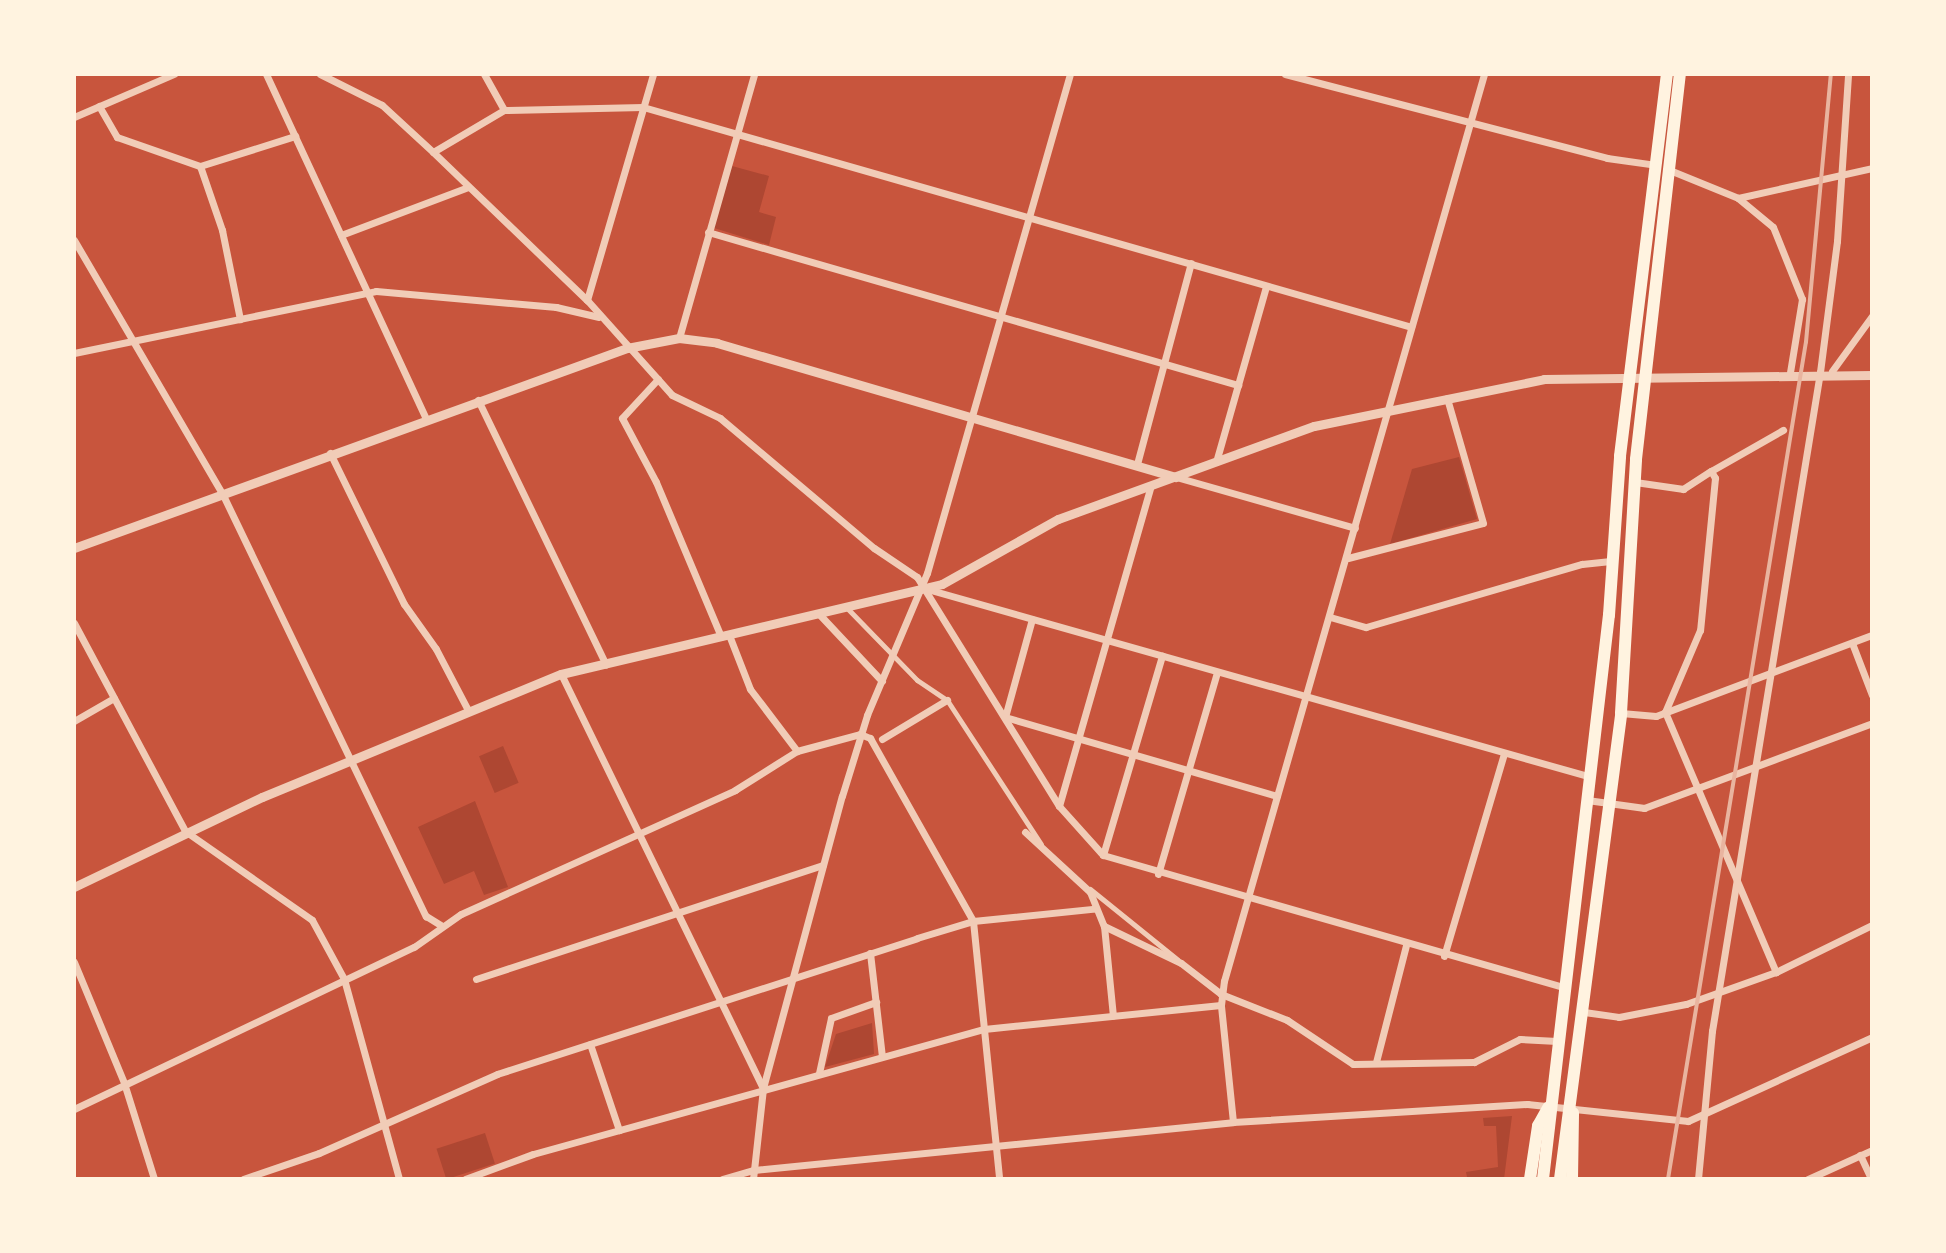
<!DOCTYPE html>
<style>
body{margin:0}
#map{position:relative;width:1946px;height:1253px;overflow:hidden;background:#c8553d;font-family:Mulish,sans-serif}
div>[style]{position:absolute}
[style*='--x']{left:calc(var(--x)*1px);top:calc(var(--y)*1px);width:calc(var(--w)*1px);rotate:calc(var(--a)*1deg)}
.green>*{inset:0;background:#ae4732;transform-origin:0 0}
.pedestrian>*{height:5px;margin:-2.5px;padding:0 2.5px;transform-origin:2.5px;border-radius:2.5px;background:#f1ccb7}
.minor>*{height:7px;margin:-3.5px;padding:0 3.5px;transform-origin:3.5px;border-radius:3.5px;background:#f1ccb7}
.tertiary>*{height:9px;margin:-4.5px;padding:0 4.5px;transform-origin:4.5px;border-radius:4.5px;background:#f1ccb7}
.trunk>*{height:12px;margin:-6px;padding:0 6px;transform-origin:6px;border-radius:6px;background:#fff3e0}
.rail>*{height:4px;margin:-2px;padding:0 2px;transform-origin:2px;border-radius:2px;background:#e9b49f}
span{translate:-50% -50%;white-space:nowrap;text-align:center;line-height:1.15;-webkit-text-stroke:7px #fff3e0;paint-order:stroke}
.frame{position:absolute;inset:0;border:76px solid #fff3e0;pointer-events:none}
</style>
<div id="map">
<div class="green">
<div style="clip-path:polygon(732px 166px,769px 176px,759px 212px,776px 217px,769px 245px,714px 228px)"></div>
<div style="clip-path:polygon(1459px 457px,1477px 519px,1390px 544px,1412px 469px)"></div>
<div style="left:503px;top:746px;width:40px;height:26px;rotate:67deg"></div>
<div style="clip-path:polygon(475px 801px,508px 887px,484px 895px,474px 871px,444px 884px,418px 827px)"></div>
<div style="clip-path:polygon(872px 1023px,874px 1054px,825px 1067px,836px 1034px)"></div>
<div style="clip-path:polygon(1512px 1116px,1504px 1179px,1467px 1177px,1466px 1172px,1498px 1167px,1496px 1126px,1484px 1126px,1483px 1118px)"></div>
<div style="left:485px;top:1133px;width:32px;height:51px;rotate:72deg"></div>
</div>
<div class="pedestrian">
<div style="--x:846;--y:607;--w:102;--a:45.8"></div>
<div style="--x:917;--y:680;--w:36;--a:34"></div>
<div style="--x:947;--y:700;--w:172;--a:56.9"></div>
<div style="--x:1090;--y:889;--w:113;--a:38.9"></div>
</div>
<div class="minor">
<div style="--x:266;--y:74;--w:380;--a:65.1"></div>
<div style="--x:320;--y:74;--w:69;--a:26.6"></div>
<div style="--x:382;--y:105;--w:69;--a:42.7"></div>
<div style="--x:433;--y:152;--w:214;--a:43.9"></div>
<div style="--x:587;--y:300;--w:127;--a:48.2"></div>
<div style="--x:672;--y:395;--w:53;--a:25.6"></div>
<div style="--x:720;--y:418;--w:202;--a:40.2"></div>
<div style="--x:874;--y:548;--w:52;--a:34"></div>
<div style="--x:917;--y:577;--w:269;--a:58.2"></div>
<div style="--x:1059;--y:806;--w:66;--a:48.1"></div>
<div style="--x:1103;--y:855;--w:480;--a:16"></div>
<div style="--x:484;--y:74;--w:41;--a:60.9"></div>
<div style="--x:1285;--y:74;--w:333;--a:14.6"></div>
<div style="--x:1607;--y:158;--w:49;--a:8.1"></div>
<div style="--x:99;--y:106;--w:36;--a:60"></div>
<div style="--x:117;--y:137;--w:88;--a:19.3"></div>
<div style="--x:200;--y:166;--w:68;--a:71"></div>
<div style="--x:222;--y:230;--w:91;--a:78.6"></div>
<div style="--x:74;--y:117;--w:109;--a:-23.3"></div>
<div style="--x:433;--y:152;--w:82;--a:-30.6"></div>
<div style="--x:504;--y:110;--w:139;--a:-1.2"></div>
<div style="--x:643;--y:107;--w:799;--a:15.98"></div>
<div style="--x:200;--y:166;--w:100;--a:-17.5"></div>
<div style="--x:1667;--y:169;--w:77;--a:22.2"></div>
<div style="--x:1738;--y:198;--w:45;--a:39.6"></div>
<div style="--x:1773;--y:227;--w:78;--a:68.1"></div>
<div style="--x:1802;--y:299;--w:74;--a:99.3"></div>
<div style="--x:1738;--y:198;--w:137;--a:-12.6"></div>
<div style="--x:708;--y:232;--w:552;--a:16.1"></div>
<div style="--x:341;--y:235;--w:136;--a:-20.7"></div>
<div style="--x:74;--y:240;--w:293;--a:59.7"></div>
<div style="--x:222;--y:493;--w:470;--a:64.3"></div>
<div style="--x:426;--y:916;--w:19;--a:32"></div>
<div style="--x:587;--y:300;--w:235;--a:-73.7"></div>
<div style="--x:679;--y:338;--w:274;--a:-74.1"></div>
<div style="--x:74;--y:353;--w:308;--a:-11.6"></div>
<div style="--x:376;--y:291;--w:181;--a:5.1"></div>
<div style="--x:556;--y:307;--w:44;--a:13.1"></div>
<div style="--x:1832;--y:371;--w:68;--a:-54"></div>
<div style="--x:658;--y:379;--w:53;--a:132.7"></div>
<div style="--x:622;--y:418;--w:72;--a:62"></div>
<div style="--x:656;--y:482;--w:168;--a:67.2"></div>
<div style="--x:478;--y:400;--w:294;--a:64.2"></div>
<div style="--x:330;--y:453;--w:168;--a:63.9"></div>
<div style="--x:404;--y:604;--w:55;--a:54.6"></div>
<div style="--x:436;--y:649;--w:71;--a:62.4"></div>
<div style="--x:1216;--y:462;--w:183;--a:-74.1"></div>
<div style="--x:1137;--y:464;--w:208;--a:-75"></div>
<div style="--x:1711;--y:471;--w:83;--a:-29.7"></div>
<div style="--x:1176;--y:477;--w:186;--a:15.9"></div>
<div style="--x:1635;--y:482;--w:49;--a:8.3"></div>
<div style="--x:1683;--y:489;--w:33;--a:-33"></div>
<div style="--x:1711;--y:471;--w:8;--a:60"></div>
<div style="--x:1715;--y:478;--w:153;--a:95.6"></div>
<div style="--x:1700;--y:630;--w:89;--a:113.1"></div>
<div style="--x:1665;--y:712;--w:283;--a:66.9"></div>
<div style="--x:1348;--y:558;--w:139;--a:-14.5"></div>
<div style="--x:1483;--y:523;--w:130;--a:-106.1"></div>
<div style="--x:927;--y:589;--w:690;--a:15.81"></div>
<div style="--x:819;--y:614;--w:92;--a:46.8"></div>
<div style="--x:1330;--y:617;--w:37;--a:16"></div>
<div style="--x:1366;--y:627;--w:225;--a:-16.3"></div>
<div style="--x:1582;--y:564;--w:31;--a:-6"></div>
<div style="--x:1032;--y:619;--w:102;--a:105.4"></div>
<div style="--x:1005;--y:717;--w:283;--a:16.2"></div>
<div style="--x:74;--y:623;--w:236;--a:61.9"></div>
<div style="--x:185;--y:831;--w:155;--a:35"></div>
<div style="--x:312;--y:920;--w:67;--a:61.5"></div>
<div style="--x:344;--y:979;--w:207;--a:74.6"></div>
<div style="--x:729;--y:635;--w:58;--a:68.7"></div>
<div style="--x:750;--y:689;--w:78;--a:52.8"></div>
<div style="--x:1852;--y:643;--w:56;--a:69"></div>
<div style="--x:561;--y:674;--w:461;--a:64"></div>
<div style="--x:1621;--y:713;--w:35;--a:5"></div>
<div style="--x:1656;--y:716;--w:231;--a:-20.6"></div>
<div style="--x:74;--y:721;--w:46;--a:-29.9"></div>
<div style="--x:882;--y:739;--w:76;--a:-31"></div>
<div style="--x:1587;--y:800;--w:58;--a:8"></div>
<div style="--x:1644;--y:808;--w:243;--a:-20.4"></div>
<div style="--x:1059;--y:806;--w:333;--a:-74"></div>
<div style="--x:1025;--y:832;--w:88;--a:42.7"></div>
<div style="--x:1090;--y:892;--w:37;--a:68"></div>
<div style="--x:1104;--y:926;--w:85;--a:25.7"></div>
<div style="--x:1181;--y:963;--w:51;--a:37.8"></div>
<div style="--x:1221;--y:994;--w:71;--a:21.5"></div>
<div style="--x:1287;--y:1020;--w:79;--a:33.7"></div>
<div style="--x:1353;--y:1064;--w:121;--a:-0.9"></div>
<div style="--x:1474;--y:1062;--w:51;--a:-26.6"></div>
<div style="--x:1520;--y:1039;--w:37;--a:3"></div>
<div style="--x:1103;--y:855;--w:208;--a:-73.5"></div>
<div style="--x:1158;--y:874;--w:210;--a:-73.7"></div>
<div style="--x:1104;--y:926;--w:90;--a:84.3"></div>
<div style="--x:870;--y:953;--w:104;--a:83.4"></div>
<div style="--x:1444;--y:956;--w:211;--a:-73.5"></div>
<div style="--x:74;--y:962;--w:131;--a:67.5"></div>
<div style="--x:124;--y:1083;--w:101;--a:72.6"></div>
<div style="--x:476;--y:979;--w:365;--a:-18.2"></div>
<div style="--x:1584;--y:1012;--w:35;--a:8"></div>
<div style="--x:1619;--y:1017;--w:68;--a:-11"></div>
<div style="--x:1686;--y:1004;--w:96;--a:-19.6"></div>
<div style="--x:1776;--y:972;--w:107;--a:-26.1"></div>
<div style="--x:590;--y:1044;--w:91;--a:71.4"></div>
<div style="--x:1376;--y:1062;--w:121;--a:-75.6"></div>
<div style="--x:819;--y:1073;--w:56;--a:-77.7"></div>
<div style="--x:831;--y:1018;--w:48;--a:-19.6"></div>
<div style="--x:74;--y:1109;--w:377;--a:-25.5"></div>
<div style="--x:414;--y:947;--w:57;--a:-35.1"></div>
<div style="--x:461;--y:914;--w:301;--a:-24.3"></div>
<div style="--x:735;--y:790;--w:73;--a:-32.2"></div>
<div style="--x:797;--y:751;--w:65;--a:-15.1"></div>
<div style="--x:860;--y:734;--w:11;--a:22"></div>
<div style="--x:870;--y:738;--w:210;--a:60.6"></div>
<div style="--x:973;--y:921;--w:259;--a:84.2"></div>
<div style="--x:1233;--y:1122;--w:118;--a:-95.9"></div>
<div style="--x:1221;--y:1005;--w:24;--a:-83"></div>
<div style="--x:1224;--y:981;--w:944;--a:-74"></div>
<div style="--x:1860;--y:1155;--w:26;--a:65"></div>
<div style="--x:243;--y:1179;--w:80;--a:-18.9"></div>
<div style="--x:319;--y:1153;--w:195;--a:-23.9"></div>
<div style="--x:497;--y:1074;--w:441;--a:-17.9"></div>
<div style="--x:917;--y:938;--w:59;--a:-16.9"></div>
<div style="--x:973;--y:921;--w:120;--a:-5.8"></div>
<div style="--x:465;--y:1179;--w:72;--a:-20.2"></div>
<div style="--x:533;--y:1154;--w:468;--a:-15.5"></div>
<div style="--x:984;--y:1029;--w:238;--a:-5.8"></div>
<div style="--x:722;--y:1179;--w:33;--a:-16"></div>
<div style="--x:754;--y:1170;--w:481;--a:-5.7"></div>
<div style="--x:1233;--y:1122;--w:295;--a:-3.5"></div>
<div style="--x:1527;--y:1104;--w:162;--a:6"></div>
<div style="--x:1688;--y:1121;--w:202;--a:-24.5"></div>
<div style="--x:753;--y:1179;--w:92;--a:-83.7"></div>
<div style="--x:763;--y:1088;--w:302;--a:-74.9"></div>
<div style="--x:842;--y:796;--w:85;--a:-72.8"></div>
<div style="--x:867;--y:715;--w:154;--a:-67.1"></div>
<div style="--x:927;--y:573;--w:519;--a:-74.01"></div>
<div style="--x:1698;--y:1179;--w:149;--a:-84.6"></div>
<div style="--x:1712;--y:1031;--w:668;--a:-80.69"></div>
<div style="--x:1820;--y:372;--w:132;--a:-82.6"></div>
<div style="--x:1837;--y:241;--w:167;--a:-86.2"></div>
<div style="--x:1808;--y:1179;--w:70;--a:-24.4"></div>
</div>
<div class="tertiary">
<div style="--x:74;--y:548;--w:588;--a:-19.88"></div>
<div style="--x:627;--y:348;--w:53;--a:-10.9"></div>
<div style="--x:679;--y:338;--w:38;--a:7"></div>
<div style="--x:717;--y:343;--w:478;--a:16.3"></div>
<div style="--x:74;--y:887;--w:208;--a:-25.6"></div>
<div style="--x:262;--y:797;--w:323;--a:-22.4"></div>
<div style="--x:561;--y:674;--w:391;--a:-13.3"></div>
<div style="--x:942;--y:584;--w:133;--a:-29.3"></div>
<div style="--x:1058;--y:519;--w:272;--a:-20"></div>
<div style="--x:1314;--y:426;--w:235;--a:-11.5"></div>
<div style="--x:1544;--y:379;--w:328;--a:-0.7"></div>
</div>
<div class="trunk">
<div style="--x:1530;--y:1179;--w:54;--a:-81.4"></div>
<div style="--x:1538;--y:1126;--w:21;--a:-61"></div>
<div style="--x:1543;--y:1179;--w:568;--a:-83.33"></div>
<div style="--x:1609;--y:615;--w:159;--a:-86"></div>
<div style="--x:1620;--y:456;--w:385;--a:-83"></div>
<div style="--x:1560;--y:1179;--w:470;--a:-82.5"></div>
<div style="--x:1621;--y:713;--w:254;--a:-86.6"></div>
<div style="--x:1636;--y:459;--w:388;--a:-83.5"></div>
<div style="--x:1572;--y:1179;--w:66;--a:-89.1"></div>
</div>
<div class="rail">
<div style="--x:1668;--y:1179;--w:848;--a:-80.64"></div>
<div style="--x:1806;--y:342;--w:269;--a:-84.7"></div>
</div>
<div class="frame"></div>
</div>
